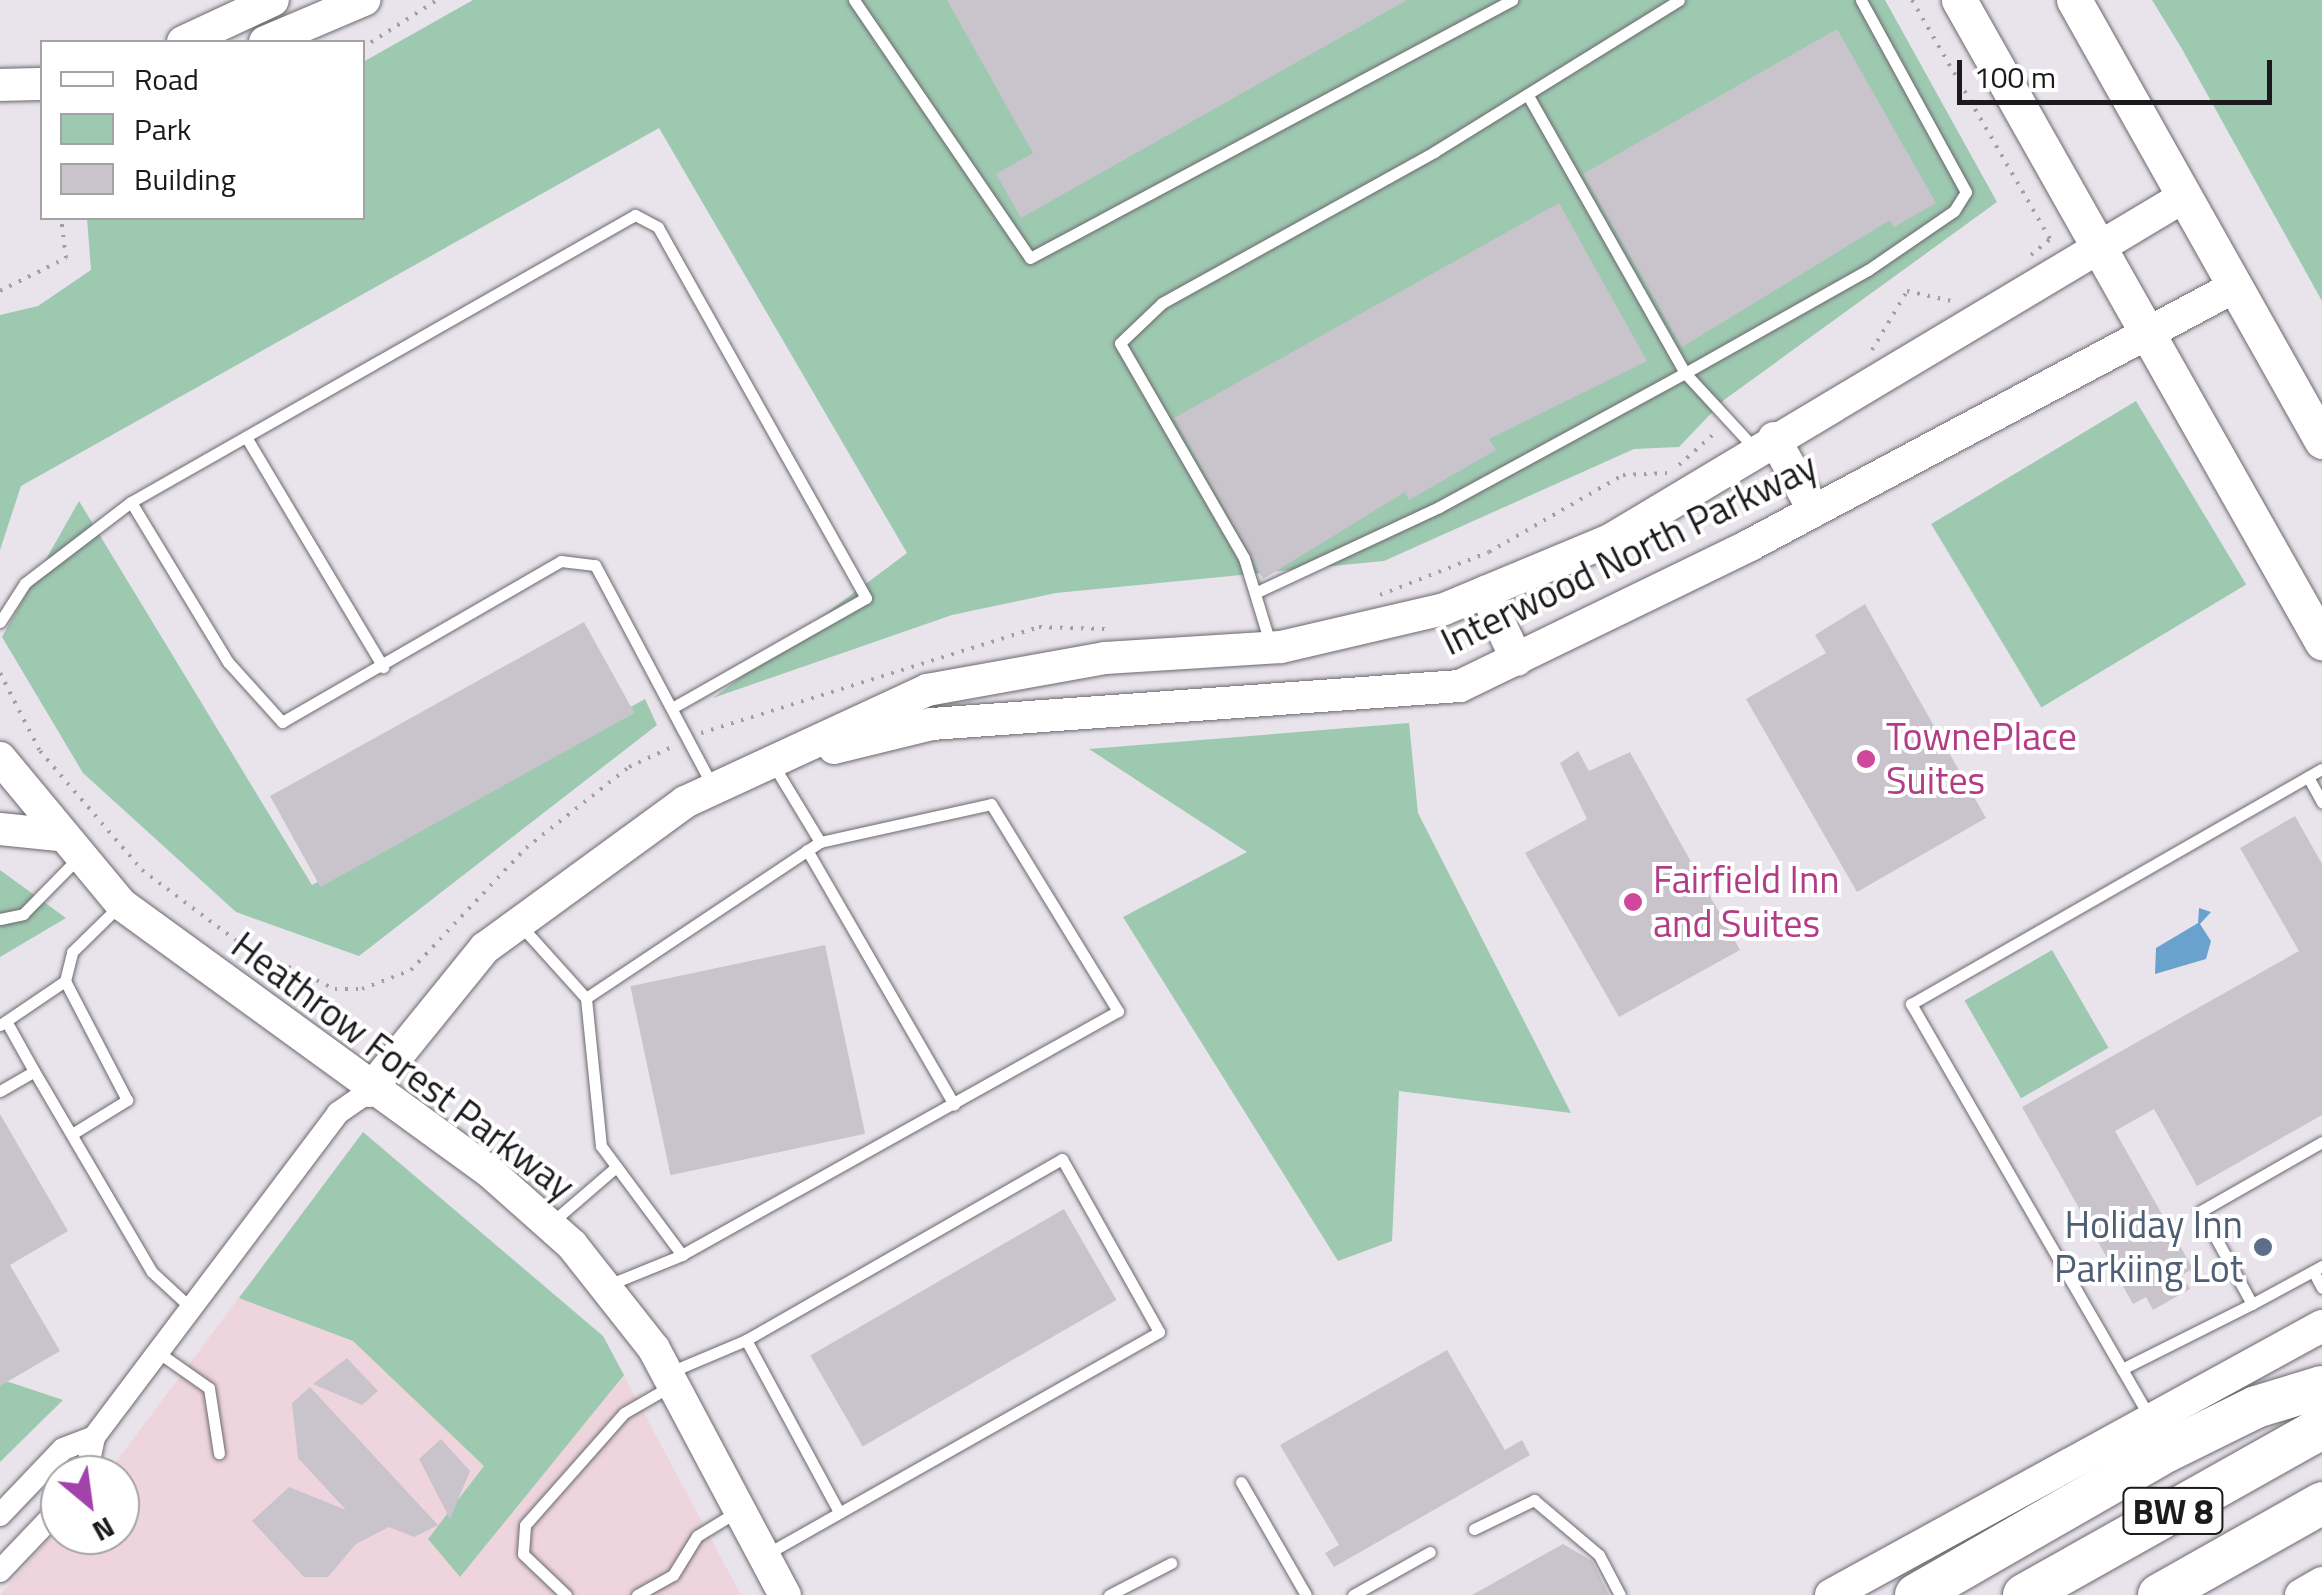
<!DOCTYPE html>
<style>
body{margin:0}
#map{position:relative;width:2322px;height:1595px;overflow:hidden;background:#e9e4ec;font-family:"Titillium Web",sans-serif}
div>[style]{position:absolute}
[style*='--x']{left:calc(var(--x)*1px);top:calc(var(--y)*1px);width:calc(var(--w)*1px);rotate:calc(var(--a)*1deg)}
.commercial>*{inset:0;background:#eed5dd}
.green>*{inset:0;background:#9ec9b1;transform-origin:0 0}
.water>*{inset:0;background:#69a3cd}
.building>*{inset:0;background:#c9c4cc;transform-origin:0 0}
.path>*{height:4px;margin-top:-2px;transform-origin:0;background:repeating-linear-gradient(90deg,#a29ea4 0 2.5px,transparent 0 10.5px)}
.roads{filter:drop-shadow(0 0 2px #6c686f) drop-shadow(0 0 2px #6c686f)}
.lane>*{height:11px;margin:-5.5px;padding:0 5.5px;transform-origin:5.5px;border-radius:5.5px;background:#fff}
.street>*{height:22px;margin:-11px;padding:0 11px;transform-origin:11px;border-radius:11px;background:#fff}
.secondary>*{height:32px;margin:-16px;padding:0 16px;transform-origin:16px;border-radius:16px;background:#fff}
.primary>*{height:35px;margin:-17.5px;padding:0 17.5px;transform-origin:17.5px;border-radius:17.5px;background:#fff}
.highway>*{height:42px;margin:-21px;padding:0 21px;transform-origin:21px;border-radius:21px;background:#fff}
.dots>*{width:28px;height:28px;translate:-50% -50%;box-sizing:border-box;border:5px solid #fff;border-radius:50%}
span{translate:-50% -50%;white-space:nowrap;text-align:center;line-height:1.15;-webkit-text-stroke:8px #fff;paint-order:stroke}
.shield-label span{padding:2px 8px;background:#fff;border:2px solid;border-radius:8px;-webkit-text-stroke-width:0}
.shield-label{font-size:35px;color:#1b1a1c;font-weight:700}
.street-label{font-size:38px;color:#1b1a1c}
.hotel-label{font-size:38px;color:#b23c85}
.left{translate:0 -50%;text-align:left}
.service-label{font-size:38px;color:#4e5e75}
.right{translate:-100% -50%;text-align:right}
.legend{position:absolute;left:40px;top:40px;width:325px;height:180px;box-sizing:border-box;background:#fff;border:2px solid #a4a3a4;margin:0;padding:12px 18px;list-style:none;font-size:30px;color:#1b1a1c}
.legend li{display:flex;align-items:center;gap:20px;height:50px}
.legend b{width:50px;border:2px solid #a4a3a4}
.north{position:absolute;left:40px;top:1455px;width:100px;height:100px;box-sizing:border-box;background:#fff;border:2px solid #a4a3a4;border-radius:50%;rotate:151deg;font-size:28px;font-weight:700;line-height:40px;text-align:center;color:#1b1a1c}
.north::after{content:'';display:block;margin:auto;width:35px;height:45px;background:#a143ab;clip-path:polygon(50% 0,100% 100%,50% 72%,0 100%)}
.scale{position:absolute;left:1957px;top:60px;width:315px;height:45px;box-sizing:border-box;border:5px solid #1b1a1c;border-top:0;padding-left:12px;font-size:30px;line-height:35px;white-space:nowrap;color:#1b1a1c;-webkit-text-stroke:8px #fff;paint-order:stroke}
</style>
<div id="map">
<div class="commercial">
<div style="clip-path:polygon(363px 1132px,603px 1336px,741px 1595px,0 1595px,60px 1526px,60px 1535px,120px 1535px,120px 1475px,106px 1475px)"></div>
</div>
<div class="green">
<div style="clip-path:polygon(473px 0,1885px 0,1997px 202px,1724px 400px,1679px 447px,1634px 449px,1384px 561px,1056px 593px,952px 615px,713px 698px,907px 553px,659px 128px,21px 486px,0 550px,0 315px,38px 306px,91px 270px,87px 218px,362px 218px,363px 62px)"></div>
<div style="clip-path:polygon(2152px 0,2322px 0,2322px 301px,2182px 49px)"></div>
<div style="left:2136px;top:401px;width:214px;height:239px;rotate:59deg"></div>
<div style="clip-path:polygon(79px 501px,312px 885px,645px 699px,657px 725px,359px 956px,236px 912px,83px 773px,2px 637px)"></div>
<div style="clip-path:polygon(1409px 723px,1418px 813px,1571px 1113px,1399px 1091px,1392px 1241px,1338px 1261px,1123px 917px,1247px 852px,1089px 749px)"></div>
<div style="clip-path:polygon(0 870px,66px 918px,0 957px)"></div>
<div style="left:2052px;top:950px;width:113px;height:101px;rotate:60deg"></div>
<div style="clip-path:polygon(363px 1132px,603px 1336px,624px 1375px,460px 1577px,428px 1539px,484px 1466px,353px 1341px,239px 1298px)"></div>
<div style="clip-path:polygon(0 1379px,63px 1400px,0 1462px)"></div>
</div>
<div class="water">
<div style="clip-path:polygon(2199px 908px,2211px 912px,2200px 924px,2211px 941px,2206px 959px,2155px 974px,2156px 948px,2198px 923px)"></div>
</div>
<div class="building">
<div style="clip-path:polygon(947px 0,1407px 0,1021px 218px,996px 174px,1033px 153px)"></div>
<div style="clip-path:polygon(1837px 29px,1936px 203px,1894px 227px,1890px 220px,1682px 347px,1583px 174px)"></div>
<div style="clip-path:polygon(1559px 203px,1647px 361px,1489px 439px,1496px 450px,1409px 500px,1405px 492px,1263px 579px,1174px 418px)"></div>
<div style="clip-path:polygon(1865px 604px,1986px 818px,1857px 892px,1746px 699px,1826px 653px,1815px 635px)"></div>
<div style="left:584px;top:622px;width:104px;height:359px;rotate:61deg"></div>
<div style="clip-path:polygon(1578px 751px,1589px 771px,1630px 752px,1740px 950px,1619px 1017px,1525px 853px,1587px 819px,1560px 763px)"></div>
<div style="clip-path:polygon(2295px 816px,2322px 864px,2322px 1115px,2197px 1186px,2154px 1109px,2115px 1131px,2193px 1269px,2182px 1275px,2190px 1289px,2153px 1310px,2146px 1297px,2133px 1304px,2022px 1107px,2299px 951px,2240px 848px)"></div>
<div style="left:825px;top:945px;width:193px;height:199px;rotate:78deg"></div>
<div style="clip-path:polygon(0 1114px,68px 1231px,10px 1265px,60px 1351px,0 1386px)"></div>
<div style="left:1064px;top:1209px;width:105px;height:293px;rotate:60deg"></div>
<div style="clip-path:polygon(1447px 1350px,1505px 1450px,1522px 1440px,1530px 1455px,1334px 1567px,1325px 1553px,1339px 1545px,1280px 1445px)"></div>
<div style="clip-path:polygon(347px 1358px,378px 1391px,362px 1405px,313px 1384px)"></div>
<div style="clip-path:polygon(310px 1387px,438px 1525px,414px 1537px,389px 1527px,356px 1544px,328px 1577px,304px 1577px,252px 1521px,289px 1487px,346px 1510px,298px 1458px,292px 1403px)"></div>
<div style="clip-path:polygon(441px 1439px,470px 1471px,450px 1519px,419px 1459px)"></div>
<div style="clip-path:polygon(1563px 1544px,1592px 1561px,1609px 1595px,1472px 1595px)"></div>
</div>
<div class="path">
<div style="--x:1912;--y:0;--w:276;--a:60"></div>
<div style="--x:362;--y:48;--w:89;--a:-32.6"></div>
<div style="--x:2031;--y:255;--w:25;--a:-40"></div>
<div style="--x:0;--y:291;--w:74;--a:-26.6"></div>
<div style="--x:66;--y:258;--w:40;--a:-97.1"></div>
<div style="--x:1872;--y:350;--w:69;--a:-59.3"></div>
<div style="--x:1907;--y:291;--w:50;--a:12.7"></div>
<div style="--x:1679;--y:465;--w:50;--a:-41.7"></div>
<div style="--x:1380;--y:595;--w:117;--a:-21.5"></div>
<div style="--x:1489;--y:552;--w:155;--a:-29.9"></div>
<div style="--x:1623;--y:475;--w:44;--a:-2.6"></div>
<div style="--x:0;--y:673;--w:88;--a:62.9"></div>
<div style="--x:40;--y:751;--w:157;--a:49.4"></div>
<div style="--x:142;--y:870;--w:124;--a:36.8"></div>
<div style="--x:241;--y:944;--w:104;--a:25.6"></div>
<div style="--x:335;--y:989;--w:27;--a:0"></div>
<div style="--x:362;--y:989;--w:53;--a:-21.2"></div>
<div style="--x:411;--y:970;--w:168;--a:-46.7"></div>
<div style="--x:526;--y:848;--w:131;--a:-38.2"></div>
<div style="--x:629;--y:767;--w:50;--a:-25"></div>
<div style="--x:701;--y:733;--w:354;--a:-17.4"></div>
<div style="--x:1039;--y:627;--w:66;--a:1.7"></div>
</div>
<div class="roads">
<div class="lane">
<div style="--x:854;--y:0;--w:312;--a:55.7"></div>
<div style="--x:1030;--y:258;--w:547;--a:-28.16"></div>
<div style="--x:246;--y:437;--w:268;--a:59.2"></div>
<div style="--x:1756;--y:450;--w:105;--a:-132.7"></div>
<div style="--x:1685;--y:373;--w:210;--a:-29.4"></div>
<div style="--x:1868;--y:270;--w:104;--a:-34.5"></div>
<div style="--x:1954;--y:211;--w:22;--a:-58"></div>
<div style="--x:1966;--y:192;--w:219;--a:-118.7"></div>
<div style="--x:1257;--y:592;--w:201;--a:-25"></div>
<div style="--x:1439;--y:507;--w:280;--a:-28.6"></div>
<div style="--x:1685;--y:373;--w:318;--a:-119.5"></div>
<div style="--x:0;--y:622;--w:46;--a:-57.3"></div>
<div style="--x:25;--y:583;--w:133;--a:-37.4"></div>
<div style="--x:1270;--y:643;--w:89;--a:-107"></div>
<div style="--x:1244;--y:558;--w:248;--a:-120"></div>
<div style="--x:1120;--y:343;--w:58;--a:-43.6"></div>
<div style="--x:1162;--y:303;--w:311;--a:-29"></div>
<div style="--x:1434;--y:152;--w:288;--a:-31.8"></div>
<div style="--x:672;--y:708;--w:223;--a:-29.6"></div>
<div style="--x:866;--y:598;--w:425;--a:-119.3"></div>
<div style="--x:658;--y:227;--w:26;--a:-152"></div>
<div style="--x:635;--y:215;--w:580;--a:150.34"></div>
<div style="--x:131;--y:502;--w:187;--a:58.8"></div>
<div style="--x:228;--y:662;--w:81;--a:48"></div>
<div style="--x:282;--y:722;--w:322;--a:-30"></div>
<div style="--x:561;--y:561;--w:34;--a:7"></div>
<div style="--x:595;--y:565;--w:249;--a:62"></div>
<div style="--x:774;--y:766;--w:89;--a:58.8"></div>
<div style="--x:820;--y:842;--w:175;--a:-12.5"></div>
<div style="--x:991;--y:804;--w:243;--a:58.5"></div>
<div style="--x:1118;--y:1011;--w:500;--a:150.8"></div>
<div style="--x:682;--y:1255;--w:136;--a:-126.6"></div>
<div style="--x:601;--y:1146;--w:149;--a:-95.8"></div>
<div style="--x:586;--y:998;--w:281;--a:-33.7"></div>
<div style="--x:2308;--y:777;--w:29;--a:61"></div>
<div style="--x:807;--y:850;--w:294;--a:60"></div>
<div style="--x:0;--y:919;--w:24;--a:-12"></div>
<div style="--x:23;--y:914;--w:77;--a:-45.5"></div>
<div style="--x:522;--y:927;--w:96;--a:48"></div>
<div style="--x:6;--y:1021;--w:57;--a:60.8"></div>
<div style="--x:0;--y:1025;--w:78;--a:-34.1"></div>
<div style="--x:0;--y:1091;--w:39;--a:-30"></div>
<div style="--x:34;--y:1071;--w:233;--a:59.6"></div>
<div style="--x:152;--y:1272;--w:53;--a:42.7"></div>
<div style="--x:72;--y:1134;--w:65;--a:-31.7"></div>
<div style="--x:127;--y:1100;--w:134;--a:-117.5"></div>
<div style="--x:65;--y:981;--w:30;--a:-76"></div>
<div style="--x:72;--y:952;--w:66;--a:-44.4"></div>
<div style="--x:2322;--y:1142;--w:139;--a:150.3"></div>
<div style="--x:2201;--y:1211;--w:106;--a:61.3"></div>
<div style="--x:2252;--y:1304;--w:80;--a:-28.5"></div>
<div style="--x:551;--y:1223;--w:86;--a:-40.7"></div>
<div style="--x:2313;--y:1271;--w:19;--a:62"></div>
<div style="--x:608;--y:1285;--w:80;--a:-22.1"></div>
<div style="--x:746;--y:1340;--w:196;--a:61.6"></div>
<div style="--x:159;--y:1353;--w:61;--a:35"></div>
<div style="--x:209;--y:1388;--w:66;--a:81.3"></div>
<div style="--x:2122;--y:1369;--w:145;--a:-26.6"></div>
<div style="--x:668;--y:1373;--w:85;--a:-22.9"></div>
<div style="--x:746;--y:1340;--w:364;--a:-29.8"></div>
<div style="--x:1062;--y:1159;--w:198;--a:60.7"></div>
<div style="--x:1159;--y:1332;--w:448;--a:150.5"></div>
<div style="--x:2149;--y:1416;--w:476;--a:-120"></div>
<div style="--x:1911;--y:1004;--w:473;--a:-29.8"></div>
<div style="--x:1241;--y:1482;--w:130;--a:60.1"></div>
<div style="--x:1474;--y:1529;--w:67;--a:-25.8"></div>
<div style="--x:1534;--y:1500;--w:85;--a:40.2"></div>
<div style="--x:1599;--y:1555;--w:45;--a:62.3"></div>
<div style="--x:566;--y:1595;--w:59;--a:-136.4"></div>
<div style="--x:523;--y:1554;--w:29;--a:-86"></div>
<div style="--x:525;--y:1525;--w:149;--a:-48.5"></div>
<div style="--x:624;--y:1413;--w:54;--a:-29.9"></div>
<div style="--x:637;--y:1595;--w:41;--a:-29.1"></div>
<div style="--x:673;--y:1575;--w:46;--a:-58.4"></div>
<div style="--x:697;--y:1536;--w:48;--a:-31.4"></div>
<div style="--x:1109;--y:1595;--w:70;--a:-27.3"></div>
<div style="--x:1353;--y:1595;--w:88;--a:-29.2"></div>
</div>
<div class="street">
<div style="--x:86;--y:1475;--w:39;--a:-78"></div>
<div style="--x:94;--y:1437;--w:406;--a:-53"></div>
<div style="--x:338;--y:1113;--w:38;--a:-35"></div>
<div style="--x:0;--y:1515;--w:91;--a:-46.3"></div>
<div style="--x:63;--y:1449;--w:33;--a:-21"></div>
<div style="--x:0;--y:1571;--w:87;--a:-46.4"></div>
</div>
<div class="secondary">
<div style="--x:183;--y:42;--w:99;--a:-25"></div>
<div style="--x:265;--y:42;--w:108;--a:-23"></div>
<div style="--x:0;--y:85;--w:42;--a:-1.4"></div>
<div style="--x:1774;--y:438;--w:83;--a:61.3"></div>
<div style="--x:1485;--y:592;--w:75;--a:64.8"></div>
<div style="--x:834;--y:748;--w:101;--a:-13.8"></div>
<div style="--x:932;--y:724;--w:529;--a:-4.12"></div>
<div style="--x:1460;--y:686;--w:322;--a:-25.9"></div>
<div style="--x:1750;--y:545;--w:551;--a:-28.05"></div>
<div style="--x:0;--y:758;--w:190;--a:50.3"></div>
<div style="--x:121;--y:904;--w:457;--a:36"></div>
<div style="--x:491;--y:1173;--w:108;--a:41.6"></div>
<div style="--x:572;--y:1245;--w:132;--a:51.7"></div>
<div style="--x:654;--y:1349;--w:279;--a:62"></div>
<div style="--x:0;--y:829;--w:59;--a:5.8"></div>
<div style="--x:369;--y:1091;--w:184;--a:-51"></div>
<div style="--x:485;--y:948;--w:248;--a:-36.1"></div>
<div style="--x:685;--y:802;--w:267;--a:-24.8"></div>
<div style="--x:927;--y:690;--w:181;--a:-10.2"></div>
<div style="--x:1105;--y:658;--w:176;--a:-3.6"></div>
<div style="--x:1281;--y:647;--w:167;--a:-13.1"></div>
<div style="--x:1444;--y:609;--w:180;--a:-22.6"></div>
<div style="--x:1610;--y:540;--w:670;--a:-30.89"></div>
<div style="--x:1831;--y:1595;--w:560;--a:-28.72"></div>
<div style="--x:2301;--y:1595;--w:24;--a:-30"></div>
</div>
<div class="primary">
<div style="--x:1959;--y:0;--w:738;--a:60.52"></div>
<div style="--x:2074;--y:0;--w:506;--a:60.65"></div>
</div>
<div class="highway">
<div style="--x:1916;--y:1595;--w:280;--a:-29.9"></div>
<div style="--x:2159;--y:1455;--w:108;--a:-26.3"></div>
<div style="--x:2256;--y:1407;--w:69;--a:-16.9"></div>
<div style="--x:2024;--y:1595;--w:342;--a:-29.3"></div>
<div style="--x:2159;--y:1595;--w:187;--a:-29.4"></div>
</div>
</div>
<div class="dots">
<div style="left:1866px;top:759px;background:#d1479c"></div>
<div style="left:1633px;top:902px;background:#d1479c"></div>
<div style="left:2263px;top:1247px;background:#5c6f8a"></div>
</div>
<div class="shield-label">
<span style="left:2173px;top:1511px">BW 8</span>
</div>
<div class="street-label">
<span style="left:1629px;top:554px;rotate:-26deg">Interwood North Parkway</span>
<span style="left:403px;top:1066px;rotate:37deg">Heathrow Forest Parkway</span>
</div>
<div class="hotel-label">
<span class="left" style="left:1886px;top:759px">TownePlace<br>Suites</span>
<span class="left" style="left:1653px;top:902px">Fairfield Inn<br>and Suites</span>
</div>
<div class="service-label">
<span class="right" style="left:2243px;top:1247px">Holiday Inn<br>Parkiing Lot</span>
</div>
<ul class="legend">
<li><b style="height:12px;background:#fff"></b>Road</li>
<li><b style="height:28px;background:#9ec9b1"></b>Park</li>
<li><b style="height:28px;background:#c9c4cc"></b>Building</li>
</ul>
<div class="north">N</div>
<div class="scale">100 m</div>
</div>
